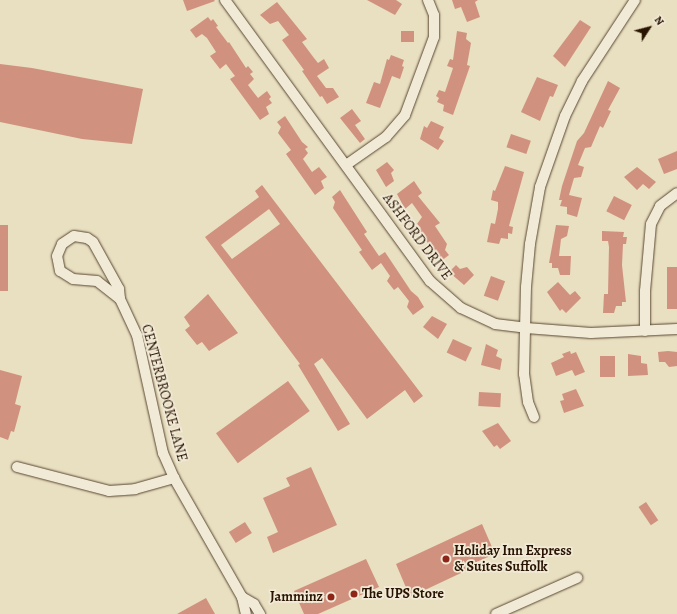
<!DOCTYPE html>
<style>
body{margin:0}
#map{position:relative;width:677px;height:614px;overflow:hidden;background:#e9dfc1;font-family:Alegreya,serif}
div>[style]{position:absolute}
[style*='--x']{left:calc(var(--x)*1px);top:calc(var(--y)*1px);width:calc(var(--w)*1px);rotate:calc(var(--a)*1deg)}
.building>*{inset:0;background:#d0927f;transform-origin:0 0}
.roads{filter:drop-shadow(0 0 1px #584730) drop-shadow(0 0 1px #584730)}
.street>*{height:10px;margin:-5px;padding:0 5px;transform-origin:5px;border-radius:5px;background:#f1ead7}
.dots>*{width:11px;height:11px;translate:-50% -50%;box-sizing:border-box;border:2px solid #f1ead7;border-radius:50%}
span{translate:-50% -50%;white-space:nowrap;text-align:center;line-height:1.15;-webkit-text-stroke:3.5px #f1ead7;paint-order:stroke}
.street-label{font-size:14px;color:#281400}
.poi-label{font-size:14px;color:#281400;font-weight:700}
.left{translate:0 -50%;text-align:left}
.right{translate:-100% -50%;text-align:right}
.north{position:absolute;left:629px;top:8px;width:40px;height:40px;-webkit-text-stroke:3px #f1ead7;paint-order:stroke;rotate:54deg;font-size:11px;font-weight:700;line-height:16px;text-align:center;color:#281400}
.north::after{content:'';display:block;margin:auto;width:14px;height:18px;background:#281400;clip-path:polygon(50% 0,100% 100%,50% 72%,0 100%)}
</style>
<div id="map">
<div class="building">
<div style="clip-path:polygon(183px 0,214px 0,215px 1px,187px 11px)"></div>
<div style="clip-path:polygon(367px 0,396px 0,402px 4px,395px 15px)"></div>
<div style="clip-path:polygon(452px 0,478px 0,475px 2px,480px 17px,467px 22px,461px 7px,455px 9px)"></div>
<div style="clip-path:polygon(277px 2px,307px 39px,302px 42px,314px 58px,318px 63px,324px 59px,329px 68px,317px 76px,326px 88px,333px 88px,339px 97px,327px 104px,322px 96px,320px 97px,302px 71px,304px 70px,282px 40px,289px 35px,278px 21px,270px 24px,260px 15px)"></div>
<div style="clip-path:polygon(208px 17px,211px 21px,213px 19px,218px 26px,216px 27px,228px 43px,229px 42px,246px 68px,248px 66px,253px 72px,250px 74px,254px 79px,248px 85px,258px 98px,267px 91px,271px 97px,269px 99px,272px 103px,266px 107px,269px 114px,260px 120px,230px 79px,235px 76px,226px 64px,220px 69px,210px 56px,216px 52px,207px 38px,202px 34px,196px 38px,190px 30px)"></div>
<div style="clip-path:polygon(580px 20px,591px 27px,565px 67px,553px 56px)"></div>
<div style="left:401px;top:31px;width:13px;height:11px"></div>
<div style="clip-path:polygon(457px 31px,467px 33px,466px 39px,471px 43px,467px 65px,470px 66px,453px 115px,443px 111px,444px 105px,437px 102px,439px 98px,436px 96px,439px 90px,445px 92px,453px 68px,447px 66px,450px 59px,453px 60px)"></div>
<div style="clip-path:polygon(391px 55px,404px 60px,402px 66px,404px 67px,400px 79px,392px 76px,380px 108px,366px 103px,374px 82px,380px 84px,387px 59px,389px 60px)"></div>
<div style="clip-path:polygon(0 64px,32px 68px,143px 89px,132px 144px,82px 139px,0 122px)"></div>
<div style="clip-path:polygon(537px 77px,558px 85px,553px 97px,550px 96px,540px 121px,521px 112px)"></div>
<div style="clip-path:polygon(608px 81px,620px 88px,608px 110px,611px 111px,603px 128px,600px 126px,591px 147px,585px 148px,578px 165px,584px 167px,581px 177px,574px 178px,569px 195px,582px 198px,577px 217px,567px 214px,567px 207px,560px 206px,562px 200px,559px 200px,562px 186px,577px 141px,584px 133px)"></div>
<div style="clip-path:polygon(352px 109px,361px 121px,355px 125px,365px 139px,360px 143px,340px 118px)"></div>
<div style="clip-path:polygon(285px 116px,302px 142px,308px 147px,305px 149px,308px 153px,303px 159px,312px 172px,319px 167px,327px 177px,321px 181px,324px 188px,315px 195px,286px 154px,291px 150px,278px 133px,281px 127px,277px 122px)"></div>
<div style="clip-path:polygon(431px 121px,444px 127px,439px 138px,444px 141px,438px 150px,420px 139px,424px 126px,427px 128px)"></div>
<div style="left:511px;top:134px;width:21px;height:14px;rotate:19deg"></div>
<div style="clip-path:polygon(677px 151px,677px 169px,664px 174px,658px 159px)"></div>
<div style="clip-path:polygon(387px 162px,394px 170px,391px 173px,394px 181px,386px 187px,376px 170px)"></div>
<div style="clip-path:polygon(505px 166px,524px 172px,509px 226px,513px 227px,512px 234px,508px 233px,508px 239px,501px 238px,499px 244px,487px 242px,491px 223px,495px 224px,498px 209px,498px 202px,491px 200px,493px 190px,495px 191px)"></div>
<div style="clip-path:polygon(637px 167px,656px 182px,649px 189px,643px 184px,637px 190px,624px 177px)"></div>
<div style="clip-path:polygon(414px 181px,422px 193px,418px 196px,440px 223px,435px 226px,447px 244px,445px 250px,449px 255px,441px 261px,418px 230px,421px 228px,417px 224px,422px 217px,412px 203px,405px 209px,397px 194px)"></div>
<div style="clip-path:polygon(evenodd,262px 185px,423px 396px,414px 403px,405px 390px,367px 419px,322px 358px,314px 364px,350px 424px,338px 431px,298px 365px,300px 364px,205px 237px,259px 197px,255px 191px,262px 185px,269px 209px,280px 224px,232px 259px,221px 245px,269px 209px)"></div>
<div style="clip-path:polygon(340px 190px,367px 232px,364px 234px,379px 256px,385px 252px,411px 291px,418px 297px,424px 307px,413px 315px,407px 307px,409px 301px,398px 287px,394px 290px,387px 281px,390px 276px,381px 263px,372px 270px,359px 252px,362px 250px,333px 208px,335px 202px,332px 197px)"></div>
<div style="left:614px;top:196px;width:20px;height:17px;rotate:27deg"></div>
<div style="left:0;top:225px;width:8px;height:66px"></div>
<div style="clip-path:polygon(556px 225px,569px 226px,567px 236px,561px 239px,559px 256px,571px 256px,570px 275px,560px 275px,558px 268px,552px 268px,552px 263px,549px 263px)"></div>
<div style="clip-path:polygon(602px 231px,624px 232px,623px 237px,627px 237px,626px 244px,623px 244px,622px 265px,626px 302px,622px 302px,622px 306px,616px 306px,614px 313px,603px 313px,604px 294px,608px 294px,609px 247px,608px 241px,602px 241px)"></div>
<div style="clip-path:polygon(456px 265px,460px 269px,467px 267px,474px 275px,464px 285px,449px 272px)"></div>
<div style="left:667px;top:267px;width:10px;height:42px"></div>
<div style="left:491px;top:276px;width:15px;height:21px;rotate:20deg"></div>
<div style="clip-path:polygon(558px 282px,570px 295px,575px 291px,581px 298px,566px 313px,562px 309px,560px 311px,547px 292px)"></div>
<div style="clip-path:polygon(208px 294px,238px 333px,209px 351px,202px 342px,197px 345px,185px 330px,190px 326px,184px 317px)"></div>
<div style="clip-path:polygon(432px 316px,447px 324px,438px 339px,423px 327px)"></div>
<div style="left:453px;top:339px;width:21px;height:15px;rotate:25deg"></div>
<div style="clip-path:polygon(486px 344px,498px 350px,496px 356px,502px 359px,500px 370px,481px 365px)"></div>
<div style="clip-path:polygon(570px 351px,571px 354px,576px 352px,585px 372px,575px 376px,572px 370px,556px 376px,551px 363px,564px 357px,562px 354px)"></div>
<div style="clip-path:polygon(668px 351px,677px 352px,677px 366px,669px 367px,665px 362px,659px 362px,658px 352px)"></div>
<div style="clip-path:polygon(628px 354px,641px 356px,641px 363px,647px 364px,648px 375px,628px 376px)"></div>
<div style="left:600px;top:356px;width:15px;height:21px"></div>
<div style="clip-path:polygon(0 370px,22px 376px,15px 404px,21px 406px,14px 432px,11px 431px,8px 440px,0 437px)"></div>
<div style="left:288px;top:381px;width:37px;height:89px;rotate:54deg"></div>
<div style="clip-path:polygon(576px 389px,584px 406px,564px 413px,560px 401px,564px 400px,562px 394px)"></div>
<div style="left:479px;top:392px;width:22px;height:14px;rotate:3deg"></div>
<div style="clip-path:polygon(498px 423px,511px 441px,500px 449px,497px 445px,494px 447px,482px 431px)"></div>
<div style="clip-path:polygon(311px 467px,337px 525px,273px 553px,267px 537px,278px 532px,263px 498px,290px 486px,286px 478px)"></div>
<div style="left:646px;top:502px;width:22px;height:9px;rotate:56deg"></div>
<div style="left:245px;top:522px;width:13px;height:19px;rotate:58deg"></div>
<div style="clip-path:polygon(482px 524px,495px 554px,474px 563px,475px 565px,461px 573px,410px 597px,396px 564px)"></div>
<div style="clip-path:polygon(366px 559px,379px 587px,318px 614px,304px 614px,294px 591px)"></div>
<div style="clip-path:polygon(206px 598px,215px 614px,177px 614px)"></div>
</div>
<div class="roads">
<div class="street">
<div style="--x:225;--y:0;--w:348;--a:53.9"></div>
<div style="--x:430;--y:281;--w:41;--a:41.1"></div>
<div style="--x:461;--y:308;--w:38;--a:25"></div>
<div style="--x:495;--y:324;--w:31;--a:7"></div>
<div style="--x:526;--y:328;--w:65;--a:4.4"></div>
<div style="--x:591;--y:333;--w:86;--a:-2.7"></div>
<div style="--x:346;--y:165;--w:49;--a:-35"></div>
<div style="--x:386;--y:137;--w:29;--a:-49"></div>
<div style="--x:405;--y:115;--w:83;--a:-69.6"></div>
<div style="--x:434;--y:37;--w:22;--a:-90"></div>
<div style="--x:434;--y:15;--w:16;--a:-112"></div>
<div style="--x:120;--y:299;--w:29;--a:-142"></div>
<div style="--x:97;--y:281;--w:24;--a:-175"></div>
<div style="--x:73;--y:279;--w:15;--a:-148"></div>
<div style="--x:60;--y:271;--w:15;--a:-101"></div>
<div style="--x:57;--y:256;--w:13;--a:-67"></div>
<div style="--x:62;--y:244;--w:14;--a:-34"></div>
<div style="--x:74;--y:236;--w:13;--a:9"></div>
<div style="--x:87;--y:238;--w:7;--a:34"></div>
<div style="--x:93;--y:242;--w:54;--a:61"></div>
<div style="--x:119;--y:289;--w:10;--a:84"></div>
<div style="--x:120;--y:299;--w:40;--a:65"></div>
<div style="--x:137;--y:335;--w:121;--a:77.6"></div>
<div style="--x:163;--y:453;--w:27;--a:66"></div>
<div style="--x:174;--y:478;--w:137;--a:60.3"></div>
<div style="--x:242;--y:597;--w:17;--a:77"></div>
<div style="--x:645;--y:331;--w:40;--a:-90"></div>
<div style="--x:645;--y:291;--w:67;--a:-84.9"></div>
<div style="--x:651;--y:224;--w:20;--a:-63"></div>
<div style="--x:660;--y:206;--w:21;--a:-37"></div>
<div style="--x:534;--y:417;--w:16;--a:-112"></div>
<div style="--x:528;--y:402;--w:28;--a:-98"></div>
<div style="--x:524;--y:374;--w:87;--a:-88.7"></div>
<div style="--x:526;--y:287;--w:43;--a:-84.7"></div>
<div style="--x:530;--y:244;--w:58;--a:-80"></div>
<div style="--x:540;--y:187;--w:75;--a:-70.6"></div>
<div style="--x:565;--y:116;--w:39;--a:-64"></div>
<div style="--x:582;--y:81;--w:97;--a:-56.8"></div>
<div style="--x:17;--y:467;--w:95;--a:14.6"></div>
<div style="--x:109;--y:491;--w:26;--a:-4"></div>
<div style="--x:135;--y:489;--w:41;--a:-15.8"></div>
<div style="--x:242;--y:597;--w:14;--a:30"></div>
<div style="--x:254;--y:604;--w:12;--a:59"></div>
<div style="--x:496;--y:614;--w:89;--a:-24"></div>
</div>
</div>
<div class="dots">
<div style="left:446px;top:559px;background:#8f2418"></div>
<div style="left:354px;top:594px;background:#8f2418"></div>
<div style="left:331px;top:597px;background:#8f2418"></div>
</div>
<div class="street-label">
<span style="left:417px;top:237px;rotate:53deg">ASHFORD DRIVE</span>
<span style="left:164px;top:393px;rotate:75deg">CENTERBROOKE LANE</span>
</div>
<div class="poi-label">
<span class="left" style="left:454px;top:559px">Holiday Inn Express<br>&amp; Suites Suffolk</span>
<span class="left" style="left:362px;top:594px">The UPS Store</span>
<span class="right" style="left:323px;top:597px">Jamminz</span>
</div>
<div class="north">N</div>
</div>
